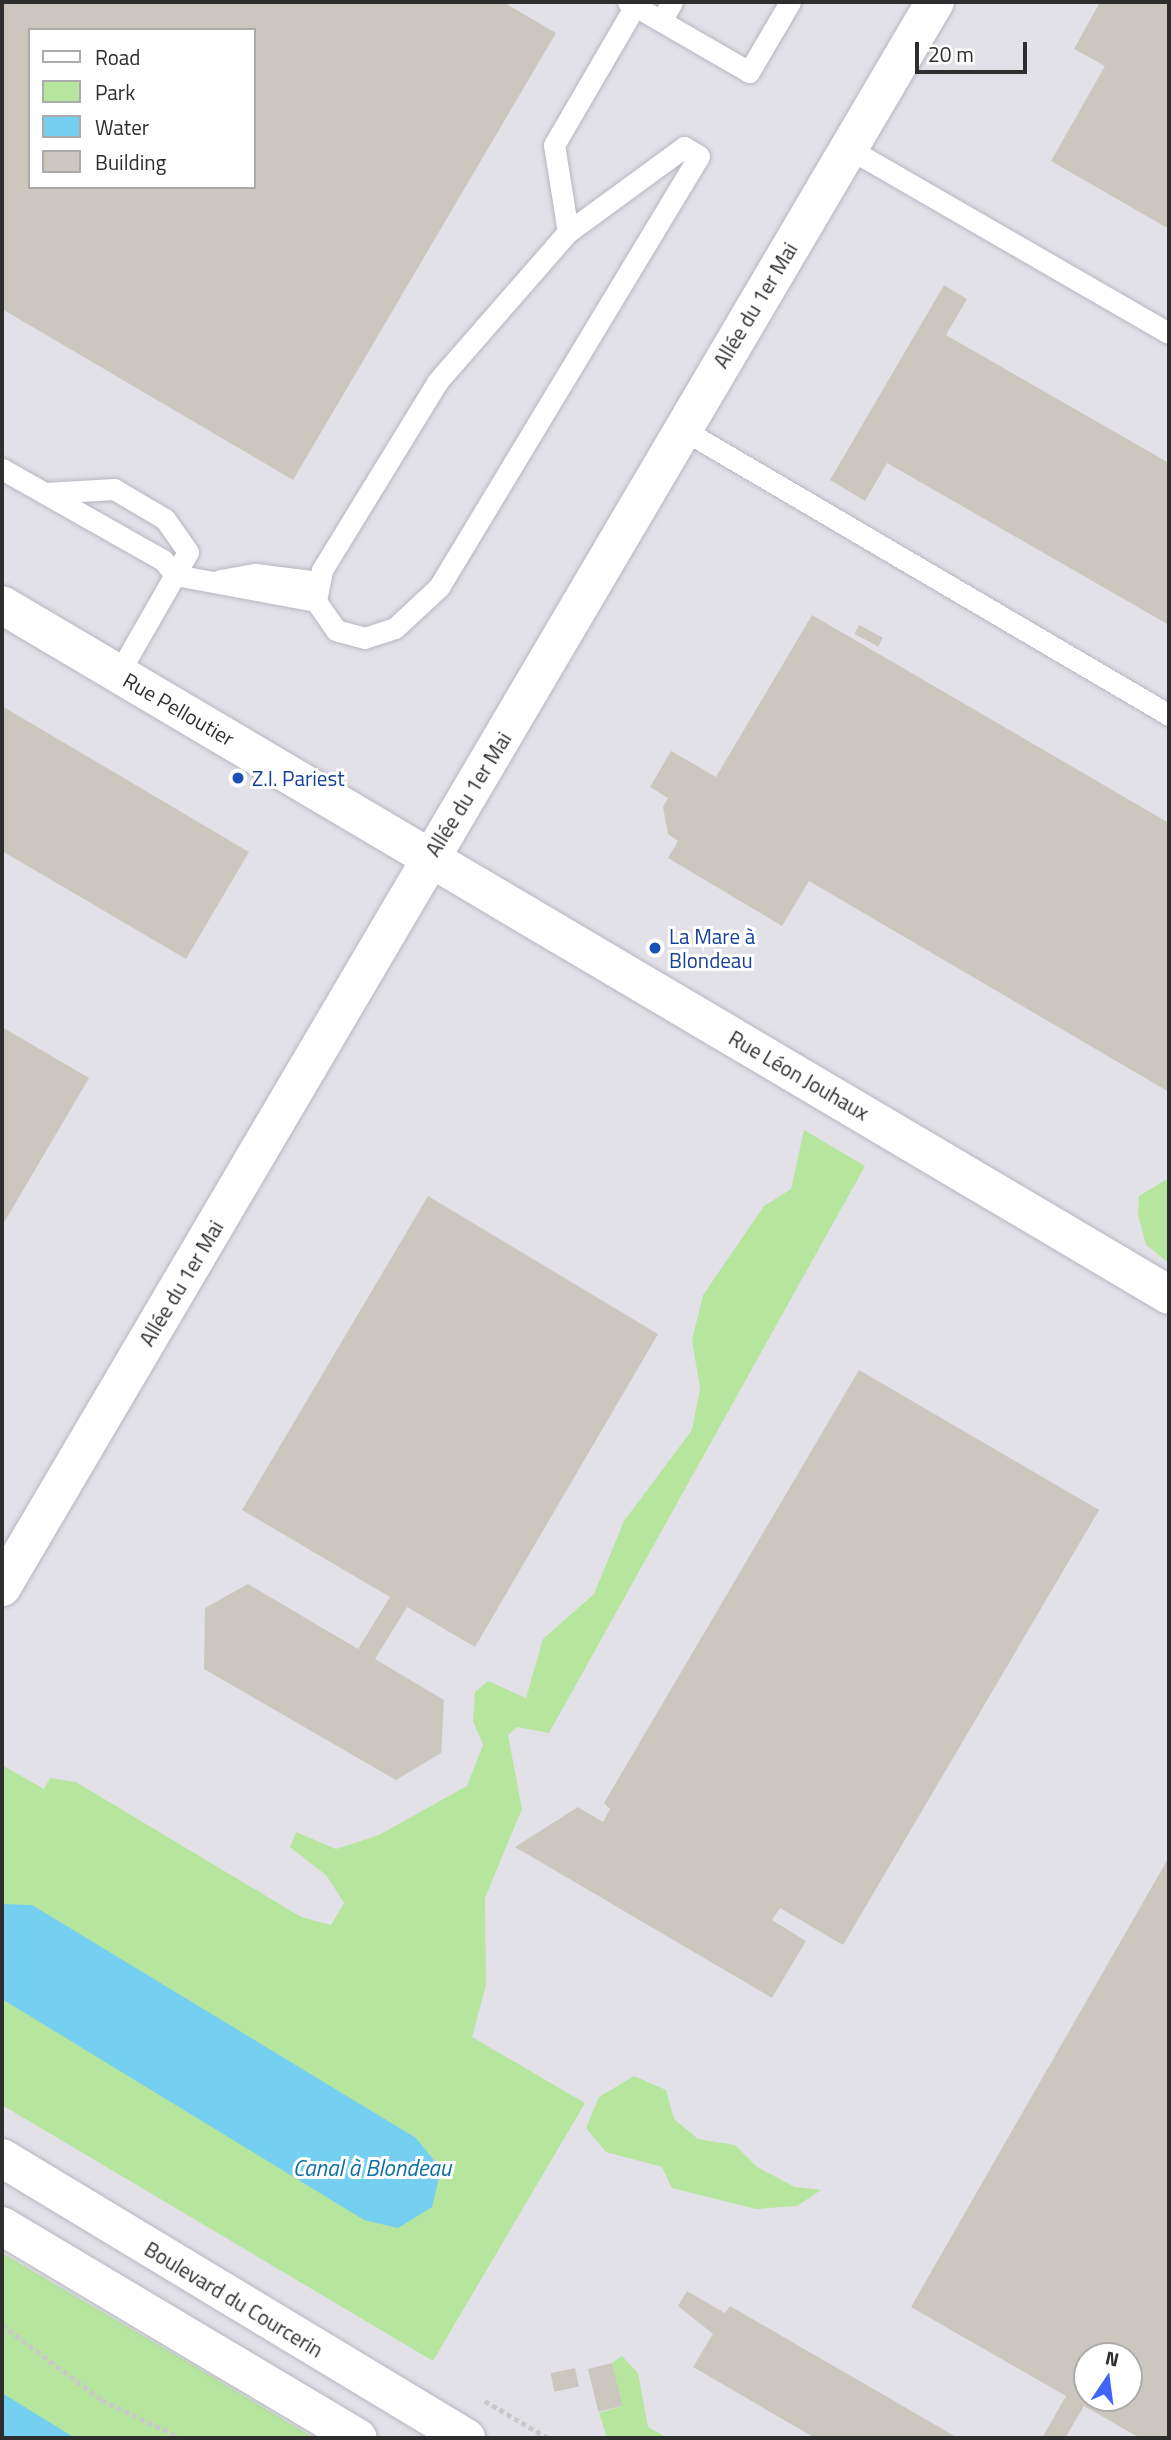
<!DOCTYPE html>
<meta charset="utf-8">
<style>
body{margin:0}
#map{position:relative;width:1171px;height:2440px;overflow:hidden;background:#efe9e1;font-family:"Titillium Web",sans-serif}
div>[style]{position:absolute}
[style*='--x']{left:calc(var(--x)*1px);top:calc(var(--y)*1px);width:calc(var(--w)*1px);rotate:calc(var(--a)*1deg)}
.industrial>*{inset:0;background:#e3e1e8}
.green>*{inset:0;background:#b6e59e}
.water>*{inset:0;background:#75cff0}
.building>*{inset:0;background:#cbc7bf;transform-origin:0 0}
.path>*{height:4.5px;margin-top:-2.25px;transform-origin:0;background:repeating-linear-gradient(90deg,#c9c9c9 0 5px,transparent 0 8.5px)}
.roads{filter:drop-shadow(0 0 2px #b4b7c1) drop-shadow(0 0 2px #b4b7c1)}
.service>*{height:21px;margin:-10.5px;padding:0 10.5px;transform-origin:10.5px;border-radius:10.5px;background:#fff}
.minor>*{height:38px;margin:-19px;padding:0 19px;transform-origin:19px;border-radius:19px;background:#fff}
.secondary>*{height:38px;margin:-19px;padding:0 19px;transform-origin:19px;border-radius:19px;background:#fff}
.dots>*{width:19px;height:19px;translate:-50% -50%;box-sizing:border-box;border:4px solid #fff;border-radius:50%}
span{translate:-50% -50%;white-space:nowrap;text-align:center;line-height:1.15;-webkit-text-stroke:6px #fff;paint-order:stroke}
.street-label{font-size:21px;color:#2e2e2e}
.transit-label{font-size:21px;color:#164399}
.left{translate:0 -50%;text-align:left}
.water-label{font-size:23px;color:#0d6fa3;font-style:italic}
.frame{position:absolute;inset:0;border:4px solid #2e2e2e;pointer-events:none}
.legend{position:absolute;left:28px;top:28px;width:228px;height:161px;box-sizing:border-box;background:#fff;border:2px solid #ababab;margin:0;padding:9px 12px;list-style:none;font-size:21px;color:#2e2e2e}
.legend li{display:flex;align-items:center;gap:14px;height:35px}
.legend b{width:35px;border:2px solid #ababab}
.north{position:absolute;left:1073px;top:2342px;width:70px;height:70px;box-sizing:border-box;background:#fff;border:2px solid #ababab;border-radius:50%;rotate:13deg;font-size:19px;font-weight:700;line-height:28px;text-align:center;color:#2e2e2e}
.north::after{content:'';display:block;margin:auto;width:24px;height:32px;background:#4264fb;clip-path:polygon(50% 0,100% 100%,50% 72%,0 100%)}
.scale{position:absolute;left:915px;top:42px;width:112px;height:32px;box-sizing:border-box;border:4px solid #2e2e2e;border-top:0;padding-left:9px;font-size:21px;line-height:24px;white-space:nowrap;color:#2e2e2e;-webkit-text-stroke:5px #fff;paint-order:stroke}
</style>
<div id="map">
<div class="industrial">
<div style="clip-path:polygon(evenodd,2px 2px,1169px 2px,1169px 2438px,2px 2438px,2px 2px,30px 30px,254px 30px,254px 187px,30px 187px,30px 30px,2px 2px,1087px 2356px,1129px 2356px,1129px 2398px,1087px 2398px,1087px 2356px)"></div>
</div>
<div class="green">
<div style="clip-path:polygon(804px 1130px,865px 1166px,549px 1733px,517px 1727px,508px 1735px,522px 1809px,485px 1898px,486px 1985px,472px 2037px,585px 2103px,433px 2361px,2px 2105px,2px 1765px,44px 1789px,50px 1778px,76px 1782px,301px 1917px,331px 1925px,344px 1903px,326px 1875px,290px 1847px,296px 1832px,336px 1849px,379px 1835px,467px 1786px,483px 1745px,473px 1721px,475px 1692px,488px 1681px,526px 1698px,543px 1639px,594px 1594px,624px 1521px,692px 1430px,700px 1388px,692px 1340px,703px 1295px,764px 1206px,791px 1189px)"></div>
<div style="clip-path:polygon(1169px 1178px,1169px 1263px,1146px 1245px,1138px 1214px,1139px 1196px)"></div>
<div style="clip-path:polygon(634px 2076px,666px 2090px,674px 2119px,698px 2139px,735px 2145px,757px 2167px,795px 2187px,821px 2190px,797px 2206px,756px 2209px,672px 2188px,662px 2167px,606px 2152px,586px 2128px,599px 2097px)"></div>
<div style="clip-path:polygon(2px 2253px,198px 2368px,314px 2438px,2px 2438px)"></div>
<div style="clip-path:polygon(622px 2356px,638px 2373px,648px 2427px,668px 2438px,607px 2438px,599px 2413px,622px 2406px,612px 2363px)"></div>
</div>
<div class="water">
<div style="clip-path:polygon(2px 1904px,32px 1905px,416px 2138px,441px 2169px,432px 2207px,398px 2228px,364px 2220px,2px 1999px)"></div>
<div style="clip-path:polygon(2px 2393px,75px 2438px,2px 2438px)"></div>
</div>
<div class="building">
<div style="clip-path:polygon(evenodd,2px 2px,503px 2px,556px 33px,293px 480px,2px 309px,2px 2px,30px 30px,254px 30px,254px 187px,30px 187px,30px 30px)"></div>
<div style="clip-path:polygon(1100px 2px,1169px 2px,1169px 229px,1051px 161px,1105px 66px,1074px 49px)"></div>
<div style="clip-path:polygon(944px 285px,967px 299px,946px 335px,1169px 463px,1169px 625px,887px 463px,865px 501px,830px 480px)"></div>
<div style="clip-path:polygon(812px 615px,1169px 823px,1169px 1092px,809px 881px,782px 926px,668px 858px,678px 841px,668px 834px,663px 807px,668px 798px,650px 787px,671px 751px,716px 777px)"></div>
<div style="left:859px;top:625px;width:27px;height:10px;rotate:28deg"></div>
<div style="clip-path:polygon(2px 706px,249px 852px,186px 959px,2px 851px)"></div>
<div style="clip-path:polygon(2px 1027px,89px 1078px,2px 1226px)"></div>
<div style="clip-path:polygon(428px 1196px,658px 1334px,475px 1647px,407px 1607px,375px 1659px,444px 1700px,441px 1753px,396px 1780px,204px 1669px,205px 1608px,248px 1584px,358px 1649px,390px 1597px,242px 1510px)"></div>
<div style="clip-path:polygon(859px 1370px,1099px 1510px,843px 1945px,780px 1908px,772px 1920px,806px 1941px,772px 1998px,515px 1847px,578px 1807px,603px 1822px,610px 1809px,604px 1803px)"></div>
<div style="clip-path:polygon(evenodd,1169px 1857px,1169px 2438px,1140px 2438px,1084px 2406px,1065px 2438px,1042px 2438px,1066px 2396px,911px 2307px,1169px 1857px,1087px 2356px,1129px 2356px,1129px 2398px,1087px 2398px,1087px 2356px)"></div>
<div style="clip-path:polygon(687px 2291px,725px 2313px,730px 2306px,958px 2438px,815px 2438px,693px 2367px,713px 2334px,678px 2306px)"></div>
<div style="left:612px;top:2363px;width:44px;height:25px;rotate:76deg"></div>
<div style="left:575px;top:2368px;width:19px;height:25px;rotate:78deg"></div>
</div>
<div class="path">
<div style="--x:2;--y:2325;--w:125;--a:36.9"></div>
<div style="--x:102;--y:2400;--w:88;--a:25.7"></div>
<div style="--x:485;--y:2401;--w:73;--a:30.4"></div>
</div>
<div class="roads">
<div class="service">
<div style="--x:628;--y:2;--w:140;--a:30"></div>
<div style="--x:749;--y:72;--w:81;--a:-59.6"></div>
<div style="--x:661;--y:21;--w:22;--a:-60"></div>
<div style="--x:684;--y:147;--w:17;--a:31"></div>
<div style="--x:699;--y:156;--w:503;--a:121.1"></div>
<div style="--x:439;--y:587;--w:60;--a:137"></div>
<div style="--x:395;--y:628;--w:32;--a:162"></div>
<div style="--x:365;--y:638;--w:30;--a:-165"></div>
<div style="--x:336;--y:630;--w:35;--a:-125"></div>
<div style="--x:316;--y:601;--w:32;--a:-79"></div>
<div style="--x:322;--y:570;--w:220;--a:-58.5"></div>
<div style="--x:437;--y:382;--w:199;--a:-48.9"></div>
<div style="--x:568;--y:232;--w:144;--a:-36.2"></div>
<div style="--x:848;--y:148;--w:370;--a:30"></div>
<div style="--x:568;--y:232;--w:88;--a:-99.1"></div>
<div style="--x:554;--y:145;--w:161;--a:-59.8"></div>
<div style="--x:682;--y:429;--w:565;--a:30.42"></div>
<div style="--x:2;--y:469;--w:185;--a:29.5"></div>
<div style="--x:163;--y:560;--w:19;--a:51"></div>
<div style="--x:175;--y:575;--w:143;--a:10.4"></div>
<div style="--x:45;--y:493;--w:69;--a:-3.3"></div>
<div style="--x:114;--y:489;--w:59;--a:30.5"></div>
<div style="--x:165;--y:519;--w:40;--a:55.1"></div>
<div style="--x:188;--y:552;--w:141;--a:119.8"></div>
<div style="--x:220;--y:580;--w:36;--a:-10"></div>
<div style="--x:255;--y:574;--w:64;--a:7.2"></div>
</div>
<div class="minor">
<div style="--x:2;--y:605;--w:1356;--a:30.59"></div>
<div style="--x:2;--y:1587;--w:1839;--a:-59.52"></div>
</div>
<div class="secondary">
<div style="--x:2;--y:2158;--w:542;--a:31.11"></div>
<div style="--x:2;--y:2226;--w:414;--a:30.8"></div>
</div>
</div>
<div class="dots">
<div style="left:238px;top:778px;background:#1a4fb4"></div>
<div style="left:655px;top:948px;background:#1a4fb4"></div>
</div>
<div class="street-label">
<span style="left:755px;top:305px;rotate:-59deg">Allée du 1er Mai</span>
<span style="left:179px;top:709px;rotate:30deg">Rue Pelloutier</span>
<span style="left:468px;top:794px;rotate:-58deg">Allée du 1er Mai</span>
<span style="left:799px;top:1075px;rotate:30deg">Rue Léon Jouhaux</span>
<span style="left:181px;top:1283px;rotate:-59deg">Allée du 1er Mai</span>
<span style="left:234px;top:2299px;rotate:31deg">Boulevard du Courcerin</span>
</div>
<div class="transit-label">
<span class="left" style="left:252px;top:778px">Z.I. Pariest</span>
<span class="left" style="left:669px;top:948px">La Mare à<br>Blondeau</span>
</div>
<div class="water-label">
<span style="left:372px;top:2168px">Canal à Blondeau</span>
</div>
<div class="frame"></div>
<ul class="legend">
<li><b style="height:9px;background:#fff"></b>Road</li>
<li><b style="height:19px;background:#b6e59e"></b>Park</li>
<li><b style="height:19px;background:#75cff0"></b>Water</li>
<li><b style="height:19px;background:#cbc7bf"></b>Building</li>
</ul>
<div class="north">N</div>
<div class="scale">20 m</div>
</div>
